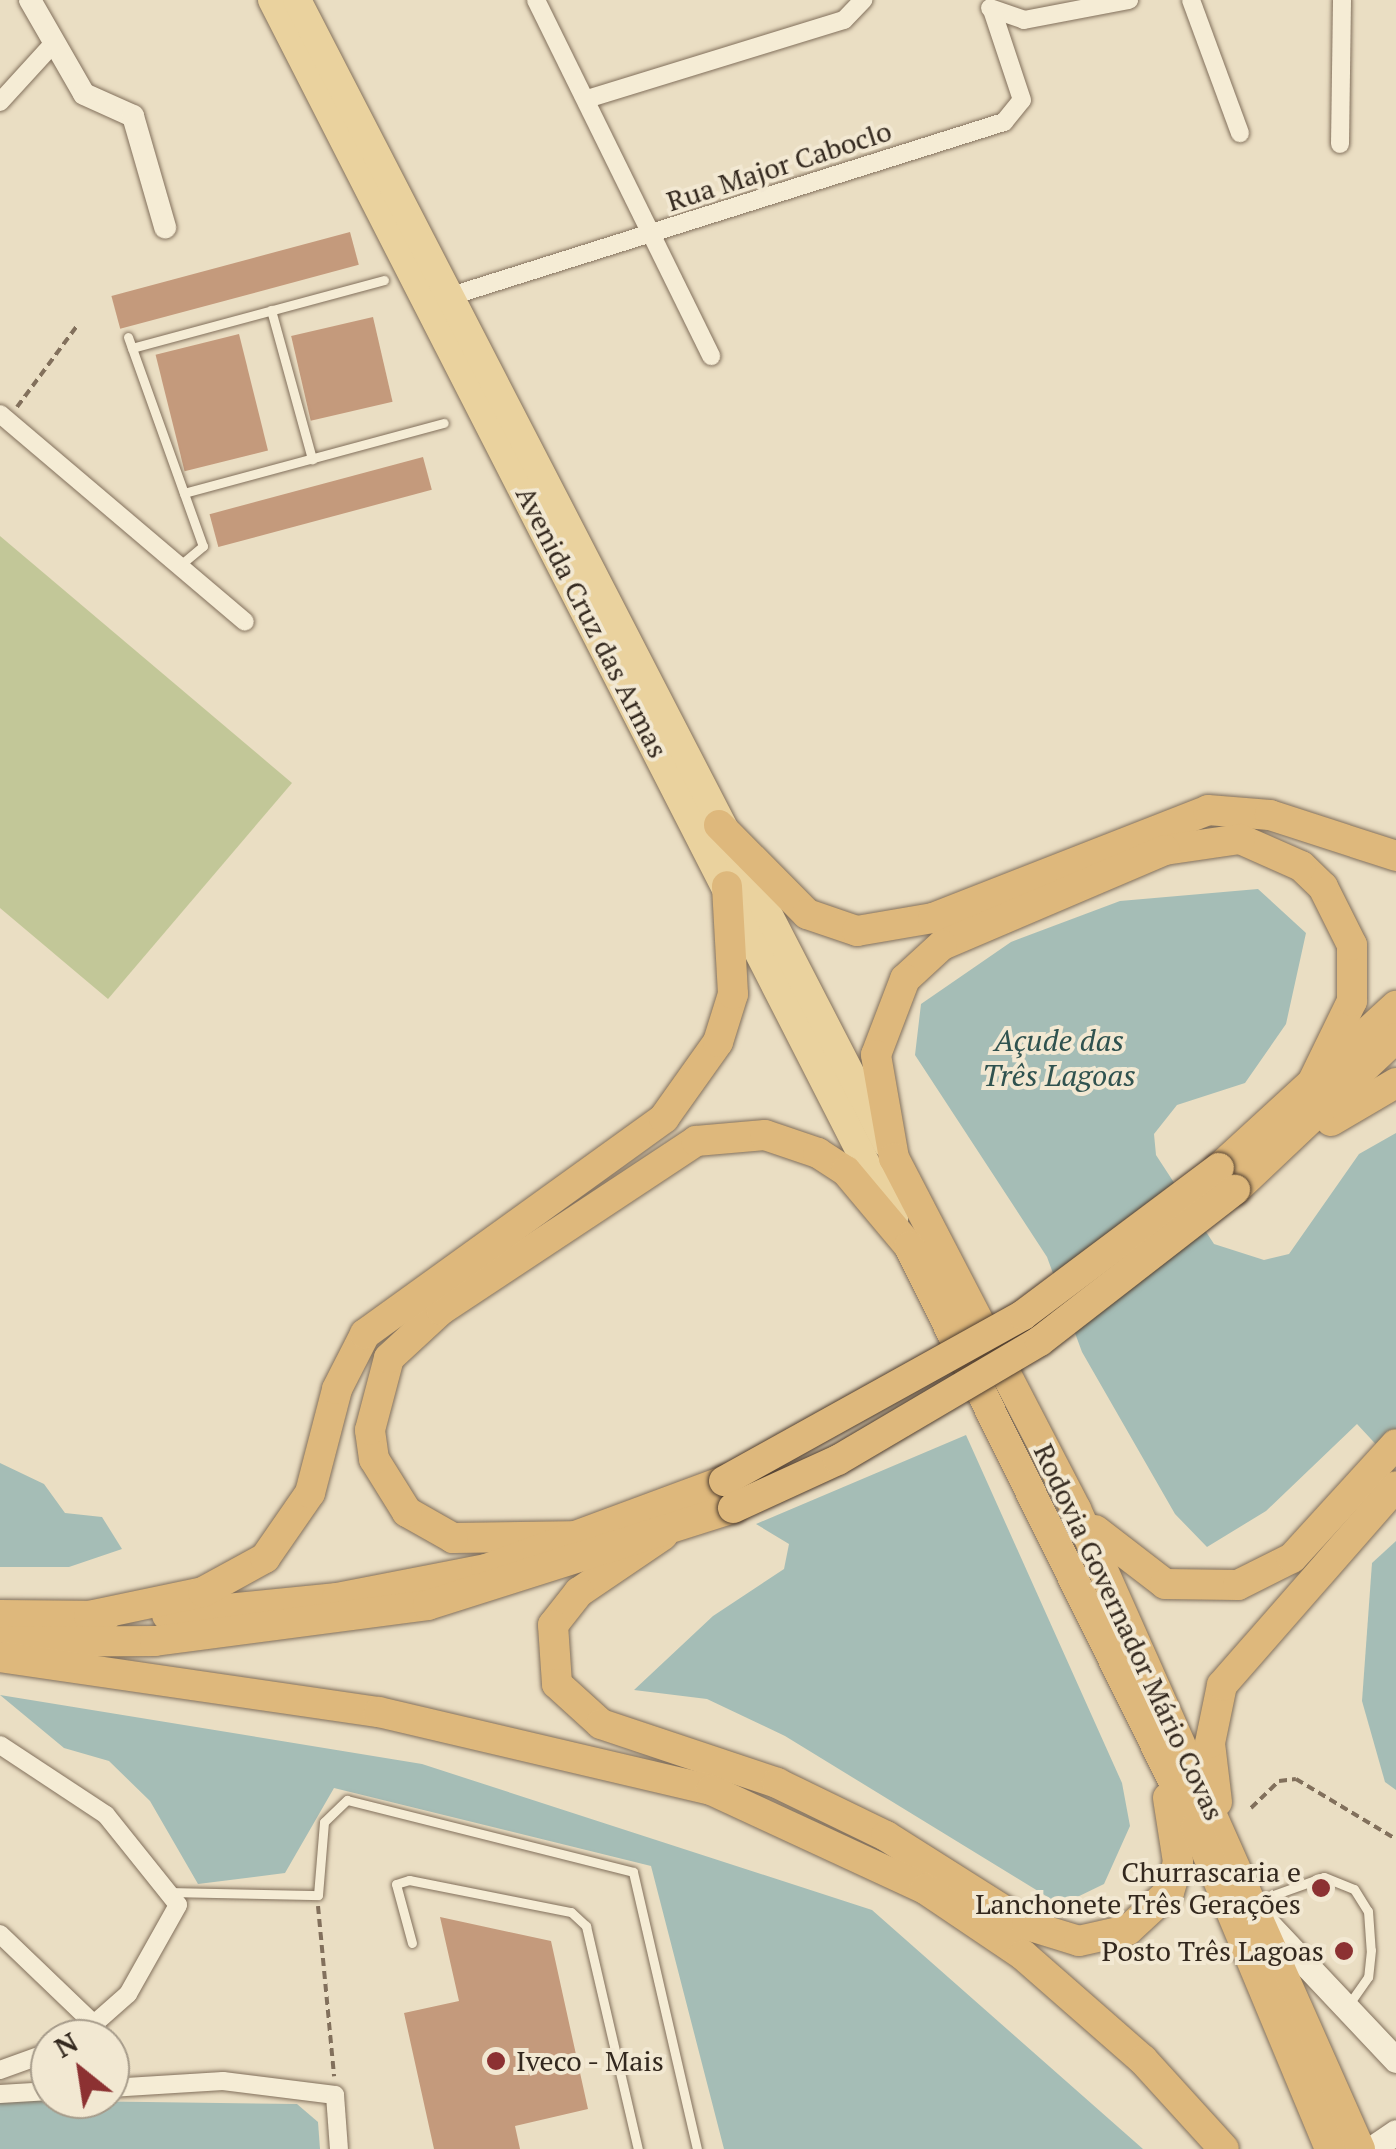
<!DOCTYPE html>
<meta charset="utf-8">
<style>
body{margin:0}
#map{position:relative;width:1396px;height:2149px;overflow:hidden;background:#eadec3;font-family:"PT Serif",serif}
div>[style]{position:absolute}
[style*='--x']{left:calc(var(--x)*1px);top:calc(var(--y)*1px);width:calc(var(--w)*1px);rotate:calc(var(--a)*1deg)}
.green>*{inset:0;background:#c2c798}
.water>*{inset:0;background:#a5bdb6}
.building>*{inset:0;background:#c49a7c;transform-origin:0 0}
.path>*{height:4px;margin-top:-2px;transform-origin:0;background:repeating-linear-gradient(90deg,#82705c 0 8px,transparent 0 13px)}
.roads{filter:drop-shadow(0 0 2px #82705c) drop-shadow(0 0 2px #82705c)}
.service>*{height:9px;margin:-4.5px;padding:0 4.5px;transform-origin:4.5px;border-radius:4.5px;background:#f5ecd5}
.minor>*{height:18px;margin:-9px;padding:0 9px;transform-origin:9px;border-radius:9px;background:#f5ecd5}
.tertiary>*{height:22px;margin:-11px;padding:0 11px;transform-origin:11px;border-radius:11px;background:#f5ecd5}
.secondary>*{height:25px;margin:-12.5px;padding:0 12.5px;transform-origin:12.5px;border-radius:12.5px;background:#f5ecd5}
.primary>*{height:28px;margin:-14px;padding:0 14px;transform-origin:14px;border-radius:14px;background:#ead29e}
.trunk>*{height:30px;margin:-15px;padding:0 15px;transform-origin:15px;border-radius:15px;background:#deb87c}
.bridges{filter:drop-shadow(0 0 2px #503e2f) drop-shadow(0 0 2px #503e2f)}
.trunk-bridge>*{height:30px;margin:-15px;padding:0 15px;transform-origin:15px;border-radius:15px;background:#deb87c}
.dots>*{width:28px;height:28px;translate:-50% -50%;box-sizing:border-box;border:5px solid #f2e8d2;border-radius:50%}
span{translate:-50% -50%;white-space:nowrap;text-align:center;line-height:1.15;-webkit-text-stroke:8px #f2e8d2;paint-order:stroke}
.street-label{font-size:28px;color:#33281e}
.poi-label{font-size:28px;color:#33281e}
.right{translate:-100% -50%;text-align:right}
.left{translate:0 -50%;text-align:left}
.water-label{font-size:30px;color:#2f524f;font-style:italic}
.north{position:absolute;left:30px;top:2019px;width:100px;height:100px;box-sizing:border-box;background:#f2e8d2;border:2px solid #a69b8a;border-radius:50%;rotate:330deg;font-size:28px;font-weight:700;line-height:40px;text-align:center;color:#33281e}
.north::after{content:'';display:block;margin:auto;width:35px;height:45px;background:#8c3132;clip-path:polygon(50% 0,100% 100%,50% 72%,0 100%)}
</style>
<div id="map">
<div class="green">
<div style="clip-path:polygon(0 536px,292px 783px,108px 999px,0 908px)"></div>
</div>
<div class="water">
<div style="clip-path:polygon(1258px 889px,1306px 933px,1286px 1024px,1245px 1083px,1177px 1105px,1154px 1134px,1156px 1155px,1214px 1244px,1264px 1260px,1289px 1254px,1359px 1154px,1396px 1133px,1396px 1466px,1357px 1424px,1266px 1511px,1207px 1547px,1175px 1514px,1082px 1352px,1047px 1257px,915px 1055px,921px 1004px,1011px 942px,1120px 901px)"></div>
<div style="clip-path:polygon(966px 1435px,1122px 1783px,1130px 1826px,1104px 1884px,1071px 1900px,1051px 1899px,785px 1736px,707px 1699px,634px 1690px,713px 1616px,784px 1569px,789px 1544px,756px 1524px)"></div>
<div style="clip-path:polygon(0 1463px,44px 1484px,65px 1513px,102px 1517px,122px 1549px,69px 1567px,0 1567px)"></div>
<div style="clip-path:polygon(1396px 1541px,1396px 1790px,1385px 1782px,1362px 1701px,1372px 1563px)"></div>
<div style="clip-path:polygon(0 1695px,422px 1764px,872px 1910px,1143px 2149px,724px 2149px,651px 1866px,334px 1788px,285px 1873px,198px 1884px,150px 1801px,109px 1761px,64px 1748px)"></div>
<div style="clip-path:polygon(0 2100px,297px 2104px,318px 2122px,320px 2149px,0 2149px)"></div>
</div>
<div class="building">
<div style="left:350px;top:232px;width:34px;height:247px;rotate:75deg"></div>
<div style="left:373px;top:317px;width:87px;height:84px;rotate:77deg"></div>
<div style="left:239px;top:334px;width:120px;height:86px;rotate:76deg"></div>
<div style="left:423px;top:457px;width:34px;height:221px;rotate:75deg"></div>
<div style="clip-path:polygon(440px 1917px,551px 1941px,588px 2109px,515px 2126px,520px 2149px,434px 2149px,404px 2013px,459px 2001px)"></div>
</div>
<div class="path">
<div style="--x:17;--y:407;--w:101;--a:-53.5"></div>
<div style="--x:1251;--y:1808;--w:39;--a:-44"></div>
<div style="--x:1279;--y:1781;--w:17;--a:-7"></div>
<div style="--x:1296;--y:1779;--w:117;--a:31"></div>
<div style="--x:318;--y:1906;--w:171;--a:84.6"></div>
</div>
<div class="roads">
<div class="service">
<div style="--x:271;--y:310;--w:155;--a:74.6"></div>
<div style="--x:128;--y:337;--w:222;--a:70.3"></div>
<div style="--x:203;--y:546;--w:31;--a:140"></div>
<div style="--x:132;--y:348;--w:261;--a:-15.1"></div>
<div style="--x:184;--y:493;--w:269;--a:-15.1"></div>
<div style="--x:173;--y:1892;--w:145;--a:1.2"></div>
<div style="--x:318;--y:1895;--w:73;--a:-85.3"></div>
<div style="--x:324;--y:1822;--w:32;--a:-44"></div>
<div style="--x:347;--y:1800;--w:295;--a:14.1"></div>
<div style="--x:633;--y:1872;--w:284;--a:77"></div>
<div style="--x:1254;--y:1902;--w:74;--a:-19.7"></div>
<div style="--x:1324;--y:1877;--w:32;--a:22"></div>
<div style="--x:1354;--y:1889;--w:26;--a:58"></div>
<div style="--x:1368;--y:1911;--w:39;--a:86"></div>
<div style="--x:1371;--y:1950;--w:27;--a:96"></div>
<div style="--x:1368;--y:1977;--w:33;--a:125"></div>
<div style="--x:412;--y:1943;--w:61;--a:-105.2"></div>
<div style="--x:396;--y:1884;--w:14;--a:-17"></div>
<div style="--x:409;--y:1880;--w:165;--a:11.2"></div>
<div style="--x:571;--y:1912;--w:21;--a:43"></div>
<div style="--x:586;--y:1926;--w:229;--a:76.9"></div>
</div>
<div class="minor">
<div style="--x:536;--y:0;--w:397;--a:63.8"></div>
<div style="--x:1191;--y:0;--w:142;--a:69.8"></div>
<div style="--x:990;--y:8;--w:36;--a:19"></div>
<div style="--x:1024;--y:20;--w:107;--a:-10.8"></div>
<div style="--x:587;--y:99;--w:269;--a:-17.1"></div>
<div style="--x:844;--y:20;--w:28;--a:-46"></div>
<div style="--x:0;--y:102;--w:77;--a:-47.6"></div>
<div style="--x:1340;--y:144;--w:144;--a:-89.2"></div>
<div style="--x:451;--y:296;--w:580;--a:-17.47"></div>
<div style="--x:1004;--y:122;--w:28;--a:-51"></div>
<div style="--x:1022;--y:100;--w:95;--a:-108.4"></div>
<div style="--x:0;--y:414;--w:321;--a:40.3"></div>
<div style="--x:0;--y:1745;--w:127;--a:33.4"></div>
<div style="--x:106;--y:1815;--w:115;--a:51.3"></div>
<div style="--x:178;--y:1905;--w:102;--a:119.3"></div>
<div style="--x:128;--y:1994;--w:68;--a:138.6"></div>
<div style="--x:0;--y:1934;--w:134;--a:43.8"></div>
<div style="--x:0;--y:2070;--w:53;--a:-19.8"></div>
<div style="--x:110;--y:2088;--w:113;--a:-3.5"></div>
<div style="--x:223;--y:2081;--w:113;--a:7.1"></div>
<div style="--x:335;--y:2095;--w:54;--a:85.8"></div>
<div style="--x:0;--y:2094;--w:50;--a:-3.4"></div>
</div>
<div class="tertiary">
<div style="--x:30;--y:0;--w:108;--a:60.1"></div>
<div style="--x:84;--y:94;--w:54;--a:24.2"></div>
<div style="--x:133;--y:116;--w:116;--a:73.9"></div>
</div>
<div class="secondary">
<div style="--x:1262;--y:1918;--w:195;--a:46.7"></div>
<div style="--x:1371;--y:2149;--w:30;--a:-34"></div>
</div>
<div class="primary">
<div style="--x:272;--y:0;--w:1368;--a:62.95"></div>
<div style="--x:297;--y:0;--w:1287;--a:62.72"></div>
</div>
<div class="trunk">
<div style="--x:719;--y:825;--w:125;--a:45.3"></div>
<div style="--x:807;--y:914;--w:53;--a:18.8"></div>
<div style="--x:857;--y:931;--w:77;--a:-9.7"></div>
<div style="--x:933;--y:918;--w:295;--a:-21.4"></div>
<div style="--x:1208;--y:810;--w:62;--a:4.6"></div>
<div style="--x:1270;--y:815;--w:133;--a:18"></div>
<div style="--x:1310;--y:1087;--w:96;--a:-64"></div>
<div style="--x:1352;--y:1001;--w:56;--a:-90"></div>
<div style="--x:1352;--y:945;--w:65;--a:-116.6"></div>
<div style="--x:1323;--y:887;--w:30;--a:-136"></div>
<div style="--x:1301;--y:866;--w:67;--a:-156.1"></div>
<div style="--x:1240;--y:839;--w:76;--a:171.7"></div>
<div style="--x:1165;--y:850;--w:242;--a:156.9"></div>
<div style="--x:942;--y:945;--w:50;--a:137.4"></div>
<div style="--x:905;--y:979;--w:81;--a:110.9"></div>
<div style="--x:876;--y:1055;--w:105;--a:80.1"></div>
<div style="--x:894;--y:1158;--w:395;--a:62.6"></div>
<div style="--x:1076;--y:1509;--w:700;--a:66.07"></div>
<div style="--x:1331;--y:1121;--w:75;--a:-30.3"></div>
<div style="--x:1219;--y:1168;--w:240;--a:-42.5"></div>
<div style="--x:1235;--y:1190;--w:221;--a:-43.4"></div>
<div style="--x:1095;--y:1530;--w:88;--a:37.6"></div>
<div style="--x:1165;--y:1584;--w:73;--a:0.8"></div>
<div style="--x:1238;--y:1585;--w:60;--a:-26.6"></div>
<div style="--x:1292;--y:1558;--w:154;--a:-47.6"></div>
<div style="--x:663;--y:1535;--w:102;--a:145.8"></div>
<div style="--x:579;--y:1592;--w:42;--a:128.2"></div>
<div style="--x:553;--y:1625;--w:59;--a:86.1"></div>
<div style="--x:557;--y:1684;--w:59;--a:42.3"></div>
<div style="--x:601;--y:1724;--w:186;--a:18.5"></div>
<div style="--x:777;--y:1783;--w:121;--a:25.9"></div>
<div style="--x:886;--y:1836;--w:167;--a:32.3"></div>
<div style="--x:1027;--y:1925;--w:54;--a:17.1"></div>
<div style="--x:1079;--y:1941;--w:50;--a:-12.7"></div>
<div style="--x:1128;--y:1930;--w:56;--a:-42.8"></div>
<div style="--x:1169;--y:1892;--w:31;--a:-73"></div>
<div style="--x:1178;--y:1862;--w:65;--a:-98.9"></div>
<div style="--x:587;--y:1536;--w:134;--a:179.1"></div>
<div style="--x:453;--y:1538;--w:53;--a:-150.5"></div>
<div style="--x:407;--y:1512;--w:62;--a:-121.9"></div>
<div style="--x:374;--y:1459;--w:29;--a:-98"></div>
<div style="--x:370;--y:1430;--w:74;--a:-75.2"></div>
<div style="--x:389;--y:1358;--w:71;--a:-42.7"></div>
<div style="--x:441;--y:1310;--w:306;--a:-33.5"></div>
<div style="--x:696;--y:1141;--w:69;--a:-5"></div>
<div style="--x:765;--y:1135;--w:56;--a:18.8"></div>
<div style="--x:818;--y:1153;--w:33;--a:33"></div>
<div style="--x:846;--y:1171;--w:98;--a:50"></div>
<div style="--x:909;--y:1246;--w:648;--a:63.71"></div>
<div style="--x:1196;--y:1827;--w:349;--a:67.4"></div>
<div style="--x:0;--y:1615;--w:106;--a:0.5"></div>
<div style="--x:167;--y:1615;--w:171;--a:-5.7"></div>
<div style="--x:337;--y:1598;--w:152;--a:-11"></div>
<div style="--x:486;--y:1569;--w:254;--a:-20.3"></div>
<div style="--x:89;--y:1616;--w:116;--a:-11.9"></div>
<div style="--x:203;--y:1592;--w:71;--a:-28.7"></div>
<div style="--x:265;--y:1558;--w:79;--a:-55.3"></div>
<div style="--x:310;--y:1493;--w:107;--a:-75.4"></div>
<div style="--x:337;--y:1389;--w:62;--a:-63"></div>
<div style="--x:365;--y:1334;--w:369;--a:-35.8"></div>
<div style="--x:664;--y:1118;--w:93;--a:-54.6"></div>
<div style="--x:718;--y:1042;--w:50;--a:-72.6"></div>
<div style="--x:733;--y:994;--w:108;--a:-93.2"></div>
<div style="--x:3;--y:1642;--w:152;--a:-0.4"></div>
<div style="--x:155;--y:1641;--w:275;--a:-7.5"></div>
<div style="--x:428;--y:1605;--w:320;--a:-17.6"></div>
<div style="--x:0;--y:1657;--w:383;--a:8.3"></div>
<div style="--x:379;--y:1712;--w:341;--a:13.2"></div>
<div style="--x:711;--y:1790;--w:236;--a:24.8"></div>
<div style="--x:925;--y:1889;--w:118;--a:34"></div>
<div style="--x:1023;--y:1955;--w:159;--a:41.2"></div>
<div style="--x:1143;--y:2060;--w:120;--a:47.7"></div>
<div style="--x:1217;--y:1802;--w:59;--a:-96.8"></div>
<div style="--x:1210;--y:1743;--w:59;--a:-78.3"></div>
<div style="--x:1222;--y:1685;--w:264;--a:-48.8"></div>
</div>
</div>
<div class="bridges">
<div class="trunk-bridge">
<div style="--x:724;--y:1481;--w:342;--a:-29"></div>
<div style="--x:1023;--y:1315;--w:245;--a:-36.9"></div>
<div style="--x:733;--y:1508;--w:115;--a:-24.6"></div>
<div style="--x:838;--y:1460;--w:234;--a:-30.5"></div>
<div style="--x:1040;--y:1341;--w:247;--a:-37.8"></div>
</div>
</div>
<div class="dots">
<div style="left:1321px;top:1888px;background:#8c3132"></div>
<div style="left:1344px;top:1951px;background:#8c3132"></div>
<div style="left:496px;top:2061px;background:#8c3132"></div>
</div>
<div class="street-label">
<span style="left:779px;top:166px;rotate:-18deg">Rua Major Caboclo</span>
<span style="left:592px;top:622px;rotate:63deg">Avenida Cruz das Armas</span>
<span style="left:1129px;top:1632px;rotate:65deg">Rodovia Governador Mário Covas</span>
</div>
<div class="poi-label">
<span class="right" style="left:1301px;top:1888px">Churrascaria e<br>Lanchonete Três Gerações</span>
<span class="right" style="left:1324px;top:1951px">Posto Três Lagoas</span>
<span class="left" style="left:516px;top:2061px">Iveco - Mais</span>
</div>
<div class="water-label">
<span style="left:1059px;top:1057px">Açude das<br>Três Lagoas</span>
</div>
<div class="north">N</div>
</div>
